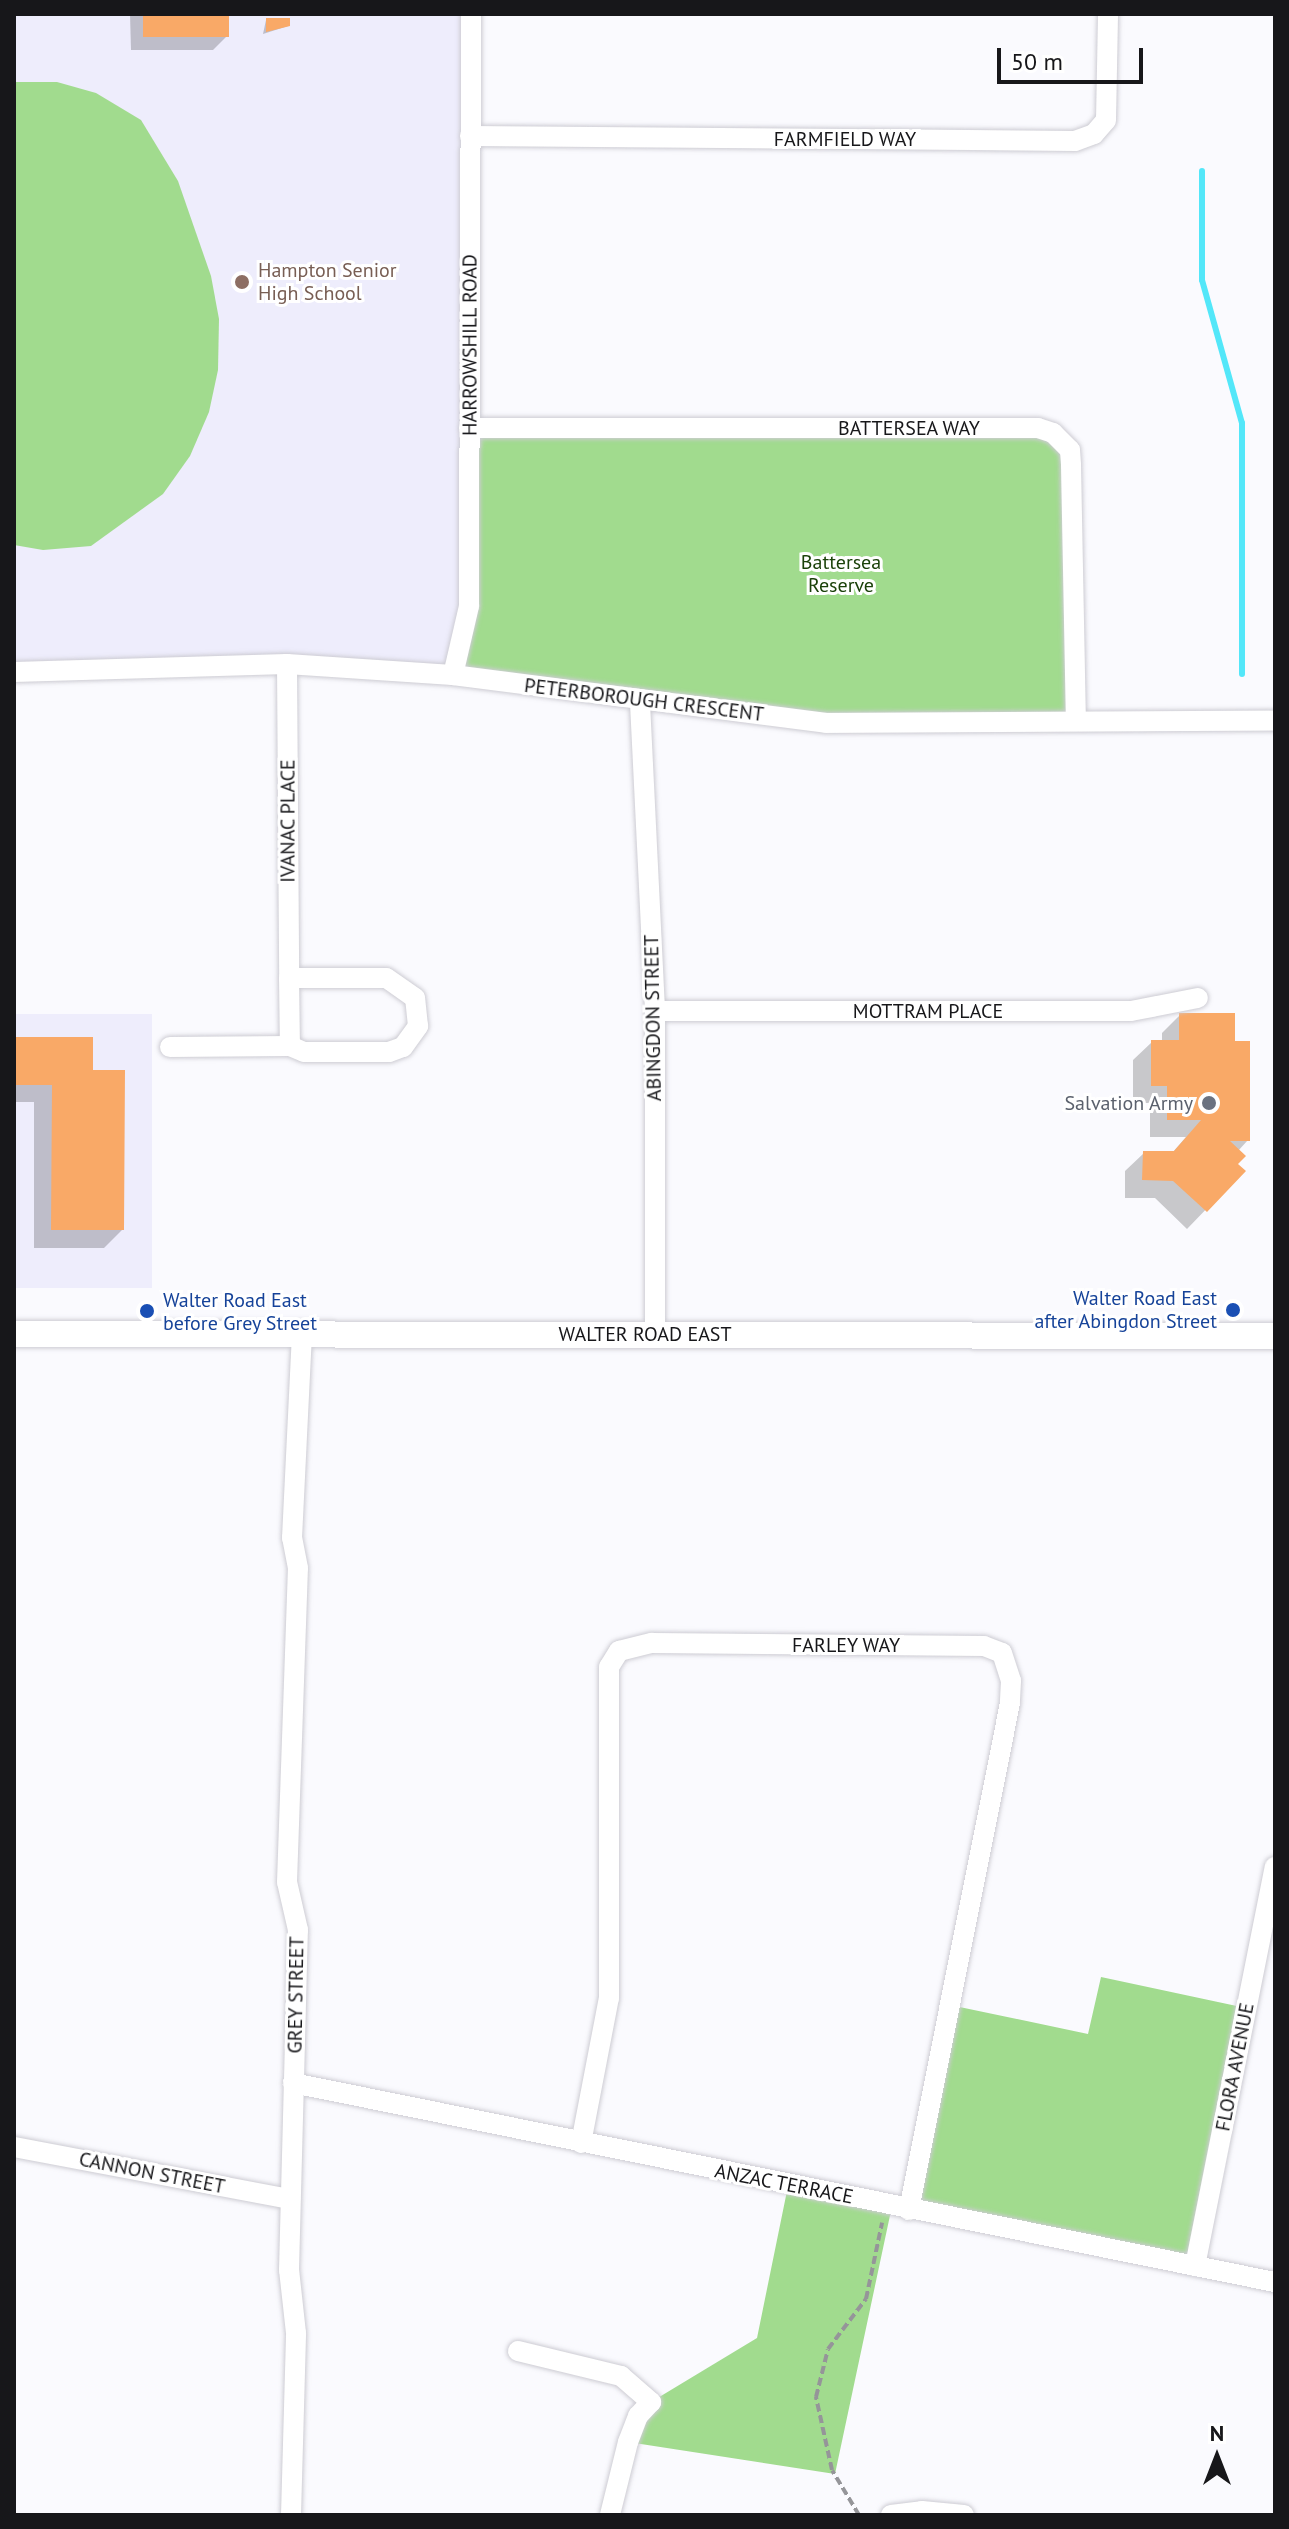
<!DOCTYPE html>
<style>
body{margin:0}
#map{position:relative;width:1289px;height:2529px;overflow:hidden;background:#fafafe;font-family:"PT Sans",sans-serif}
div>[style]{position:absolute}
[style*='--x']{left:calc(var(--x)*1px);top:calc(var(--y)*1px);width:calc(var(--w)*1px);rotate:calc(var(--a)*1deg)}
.built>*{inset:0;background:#eeedfc;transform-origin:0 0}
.green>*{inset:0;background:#a1db8e}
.shadow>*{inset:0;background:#0003}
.stream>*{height:6px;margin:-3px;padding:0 3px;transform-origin:3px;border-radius:3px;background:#53e7f9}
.building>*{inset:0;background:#f9a967;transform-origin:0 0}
.path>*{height:4px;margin-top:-2px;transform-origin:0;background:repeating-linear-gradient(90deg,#959599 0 8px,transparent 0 12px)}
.roads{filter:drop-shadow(0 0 2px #cdccd3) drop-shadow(0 0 2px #cdccd3)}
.minor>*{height:20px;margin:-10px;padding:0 10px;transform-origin:10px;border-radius:10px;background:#fff}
.major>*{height:26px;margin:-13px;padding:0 13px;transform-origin:13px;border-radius:13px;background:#fff}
.dots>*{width:22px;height:22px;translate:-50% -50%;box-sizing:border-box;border:4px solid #fff;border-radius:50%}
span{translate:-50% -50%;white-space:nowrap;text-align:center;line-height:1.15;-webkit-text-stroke:6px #fff;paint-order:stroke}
.street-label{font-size:20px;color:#17171a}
.education-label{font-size:20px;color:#785e54}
.left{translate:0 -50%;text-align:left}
.park-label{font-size:20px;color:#1a4109}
.worship-label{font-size:20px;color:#5b616d}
.right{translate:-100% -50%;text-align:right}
.transit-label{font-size:20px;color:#164399}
.frame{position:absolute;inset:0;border:16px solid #17171a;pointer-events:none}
.north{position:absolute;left:1177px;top:2417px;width:80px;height:80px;-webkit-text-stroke:6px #fff;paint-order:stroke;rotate:0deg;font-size:22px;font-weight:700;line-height:32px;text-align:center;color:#17171a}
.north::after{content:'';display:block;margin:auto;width:28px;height:36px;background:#17171a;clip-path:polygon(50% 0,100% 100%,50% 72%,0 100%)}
.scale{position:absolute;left:997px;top:48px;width:146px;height:36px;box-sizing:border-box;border:4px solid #17171a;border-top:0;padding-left:10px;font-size:24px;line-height:28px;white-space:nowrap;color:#17171a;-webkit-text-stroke:6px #fff;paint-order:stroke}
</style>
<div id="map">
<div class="built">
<div style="clip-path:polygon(14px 14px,471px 14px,469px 606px,453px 675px,14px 672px)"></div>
<div style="left:14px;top:1014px;width:138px;height:274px"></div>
</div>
<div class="green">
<div style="clip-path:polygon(14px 82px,57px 82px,96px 93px,141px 120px,178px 181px,211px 276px,219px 319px,218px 370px,209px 412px,190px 456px,163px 494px,91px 546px,43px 550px,14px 545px)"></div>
<div style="clip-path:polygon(469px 428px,1038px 428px,1063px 440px,1076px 721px,826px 723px,453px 675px,469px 606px)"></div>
<div style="clip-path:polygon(1101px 1977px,1246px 2008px,1195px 2266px,909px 2210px,950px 2005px,1088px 2034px)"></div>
<div style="clip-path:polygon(788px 2186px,892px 2206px,835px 2474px,628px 2442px,651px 2402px,757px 2338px)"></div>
</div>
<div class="shadow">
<div style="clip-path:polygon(130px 14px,227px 14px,227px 36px,213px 50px,131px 50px)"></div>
<div style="clip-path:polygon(266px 20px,288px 26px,263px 34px)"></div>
<div style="clip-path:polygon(1180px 1015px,1233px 1043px,1248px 1140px,1238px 1151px,1236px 1164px,1243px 1171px,1187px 1229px,1155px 1198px,1125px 1198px,1125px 1171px,1144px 1153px,1172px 1153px,1186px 1137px,1150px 1137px,1150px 1103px,1133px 1103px,1133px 1060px,1152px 1042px,1162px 1042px,1162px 1033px)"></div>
<div style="clip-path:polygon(14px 1039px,91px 1072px,122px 1230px,104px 1248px,34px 1248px,34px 1102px,14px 1102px)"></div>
</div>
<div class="stream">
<div style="--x:1202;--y:171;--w:109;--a:90"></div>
<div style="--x:1202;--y:280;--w:148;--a:74.4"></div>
<div style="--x:1242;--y:423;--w:251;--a:90"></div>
</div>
<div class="building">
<div style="left:143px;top:14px;width:86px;height:23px"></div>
<div style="clip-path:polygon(266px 18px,290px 18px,290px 26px,266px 32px)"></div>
<div style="clip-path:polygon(1179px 1013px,1235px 1013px,1235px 1041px,1250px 1041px,1250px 1141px,1230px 1141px,1246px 1156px,1238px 1164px,1246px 1171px,1207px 1212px,1173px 1181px,1142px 1180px,1143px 1151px,1174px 1151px,1201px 1120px,1167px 1120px,1167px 1086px,1151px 1086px,1151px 1040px,1179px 1040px)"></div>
<div style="clip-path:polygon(14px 1037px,93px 1037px,93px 1070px,125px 1070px,124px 1230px,51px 1230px,52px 1085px,14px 1085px)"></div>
</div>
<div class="path">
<div style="--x:859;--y:2515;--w:52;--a:-121"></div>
<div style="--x:832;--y:2470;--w:75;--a:-102.4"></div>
<div style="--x:816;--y:2397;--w:49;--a:-76"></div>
<div style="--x:828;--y:2349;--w:63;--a:-52.8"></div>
<div style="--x:866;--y:2299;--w:78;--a:-78.1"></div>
</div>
<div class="roads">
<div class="minor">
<div style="--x:470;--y:136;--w:605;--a:0.47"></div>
<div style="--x:1075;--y:141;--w:20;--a:-20"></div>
<div style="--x:1094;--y:134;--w:18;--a:-49"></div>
<div style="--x:1106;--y:120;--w:106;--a:-88.9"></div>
<div style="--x:469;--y:428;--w:569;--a:0"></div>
<div style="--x:1038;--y:428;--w:16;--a:18"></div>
<div style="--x:1053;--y:433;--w:24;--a:45"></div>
<div style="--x:1070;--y:450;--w:15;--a:86"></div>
<div style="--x:1071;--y:465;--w:256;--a:88.9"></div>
<div style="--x:287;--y:664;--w:314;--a:89.6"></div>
<div style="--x:289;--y:978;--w:68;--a:89.2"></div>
<div style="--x:290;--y:1046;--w:15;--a:23"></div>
<div style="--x:304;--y:1052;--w:85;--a:0"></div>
<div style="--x:389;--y:1052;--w:15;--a:-20"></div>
<div style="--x:403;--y:1047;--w:26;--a:-54"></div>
<div style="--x:418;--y:1026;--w:28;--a:-96"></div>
<div style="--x:415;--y:998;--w:35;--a:-145"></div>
<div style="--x:386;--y:978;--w:97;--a:180"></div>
<div style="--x:14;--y:672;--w:273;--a:-1.7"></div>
<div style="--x:287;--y:664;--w:166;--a:3.8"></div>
<div style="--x:453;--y:675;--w:376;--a:7.3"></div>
<div style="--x:826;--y:723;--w:449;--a:-0.3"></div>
<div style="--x:453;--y:675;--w:71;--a:-76.9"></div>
<div style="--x:469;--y:606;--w:592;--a:-89.81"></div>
<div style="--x:640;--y:703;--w:308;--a:87.2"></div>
<div style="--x:655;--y:1011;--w:323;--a:90"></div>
<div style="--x:655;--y:1011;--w:476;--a:0"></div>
<div style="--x:1131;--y:1011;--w:68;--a:-11"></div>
<div style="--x:170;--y:1047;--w:120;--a:-0.5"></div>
<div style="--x:293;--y:2083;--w:1002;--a:11.46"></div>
<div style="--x:581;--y:2143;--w:148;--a:-79.1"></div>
<div style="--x:609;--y:1998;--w:331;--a:-90"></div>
<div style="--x:609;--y:1667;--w:19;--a:-58"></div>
<div style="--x:619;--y:1651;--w:34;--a:-14"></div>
<div style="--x:652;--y:1643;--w:332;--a:0.5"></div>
<div style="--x:984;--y:1646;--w:19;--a:21"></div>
<div style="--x:1002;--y:1653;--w:29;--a:72"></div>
<div style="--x:1011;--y:1681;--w:22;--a:93"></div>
<div style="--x:1010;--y:1703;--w:517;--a:101.27"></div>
<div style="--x:14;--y:2147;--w:281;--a:10.7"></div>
<div style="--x:1195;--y:2266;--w:407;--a:-78.7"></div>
<div style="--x:518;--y:2351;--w:106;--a:13.6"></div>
<div style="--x:621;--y:2376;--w:40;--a:41"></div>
<div style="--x:651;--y:2402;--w:19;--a:133"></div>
<div style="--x:638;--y:2416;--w:28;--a:111"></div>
<div style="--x:628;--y:2442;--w:75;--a:103.9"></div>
<div style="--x:291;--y:2515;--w:182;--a:-88.4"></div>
<div style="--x:296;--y:2333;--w:63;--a:-96.3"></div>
<div style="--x:289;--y:2270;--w:340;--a:-88.5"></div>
<div style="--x:298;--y:1930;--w:49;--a:-102.9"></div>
<div style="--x:287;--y:1882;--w:314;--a:-88"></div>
<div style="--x:298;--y:1568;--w:31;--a:-101"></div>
<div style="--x:292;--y:1538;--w:204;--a:-87.2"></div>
<div style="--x:891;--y:2515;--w:31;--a:-7"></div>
<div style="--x:922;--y:2511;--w:42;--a:5.4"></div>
</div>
<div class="major">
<div style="--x:14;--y:1334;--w:1261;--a:0.09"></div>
</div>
</div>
<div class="dots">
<div style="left:242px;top:282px;background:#8d6e63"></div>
<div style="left:1209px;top:1103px;background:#6b7280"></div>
<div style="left:1233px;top:1310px;background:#1a4fb4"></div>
<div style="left:147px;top:1311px;background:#1a4fb4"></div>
</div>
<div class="street-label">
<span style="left:845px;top:139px">FARMFIELD WAY</span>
<span style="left:470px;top:345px;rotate:-90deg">HARROWSHILL ROAD</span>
<span style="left:909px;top:428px">BATTERSEA WAY</span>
<span style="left:644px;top:700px;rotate:7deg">PETERBOROUGH CRESCENT</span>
<span style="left:288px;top:821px;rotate:-90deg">IVANAC PLACE</span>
<span style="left:928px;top:1011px">MOTTRAM PLACE</span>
<span style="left:653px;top:1018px;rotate:-91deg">ABINGDON STREET</span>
<span style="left:645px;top:1334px">WALTER ROAD EAST</span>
<span style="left:846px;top:1645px">FARLEY WAY</span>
<span style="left:296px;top:1995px;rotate:-89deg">GREY STREET</span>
<span style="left:1235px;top:2067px;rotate:-79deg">FLORA AVENUE</span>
<span style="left:152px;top:2173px;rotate:11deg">CANNON STREET</span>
<span style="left:784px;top:2184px;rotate:11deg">ANZAC TERRACE</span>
</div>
<div class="education-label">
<span class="left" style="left:258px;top:282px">Hampton Senior<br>High School</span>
</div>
<div class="park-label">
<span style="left:841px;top:574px">Battersea<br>Reserve</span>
</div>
<div class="worship-label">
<span class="right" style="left:1193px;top:1103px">Salvation Army</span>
</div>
<div class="transit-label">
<span class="right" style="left:1217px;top:1310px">Walter Road East<br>after Abingdon Street</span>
<span class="left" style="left:163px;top:1312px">Walter Road East<br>before Grey Street</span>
</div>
<div class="frame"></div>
<div class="north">N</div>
<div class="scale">50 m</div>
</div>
